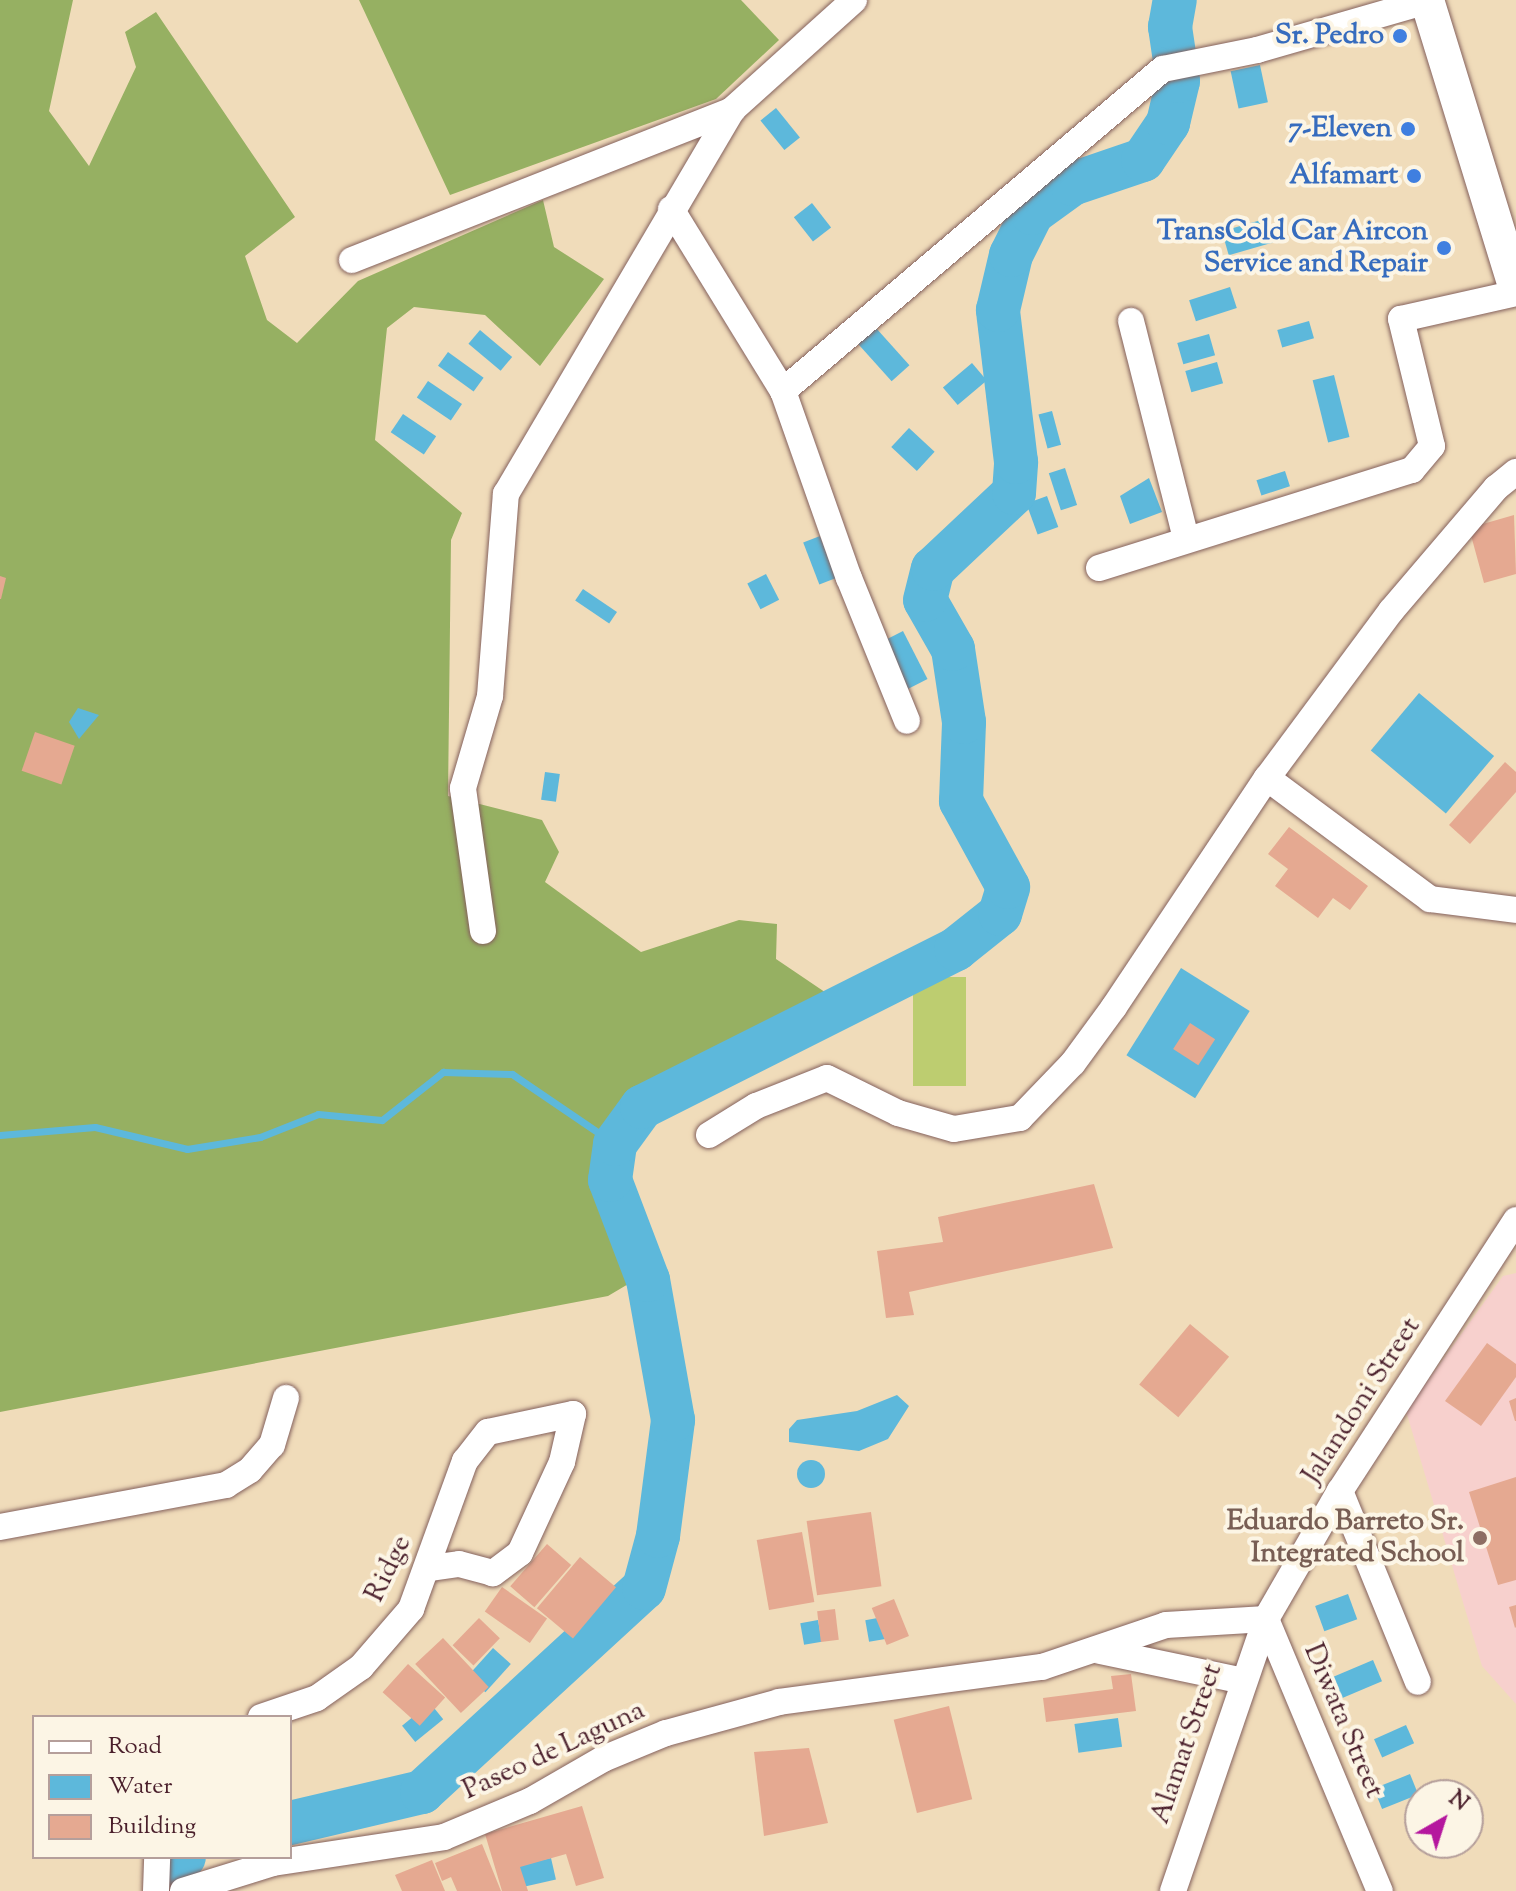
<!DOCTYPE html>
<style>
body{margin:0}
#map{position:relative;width:1516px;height:1891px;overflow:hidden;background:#f0dcba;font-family:"Sorts Mill Goudy",serif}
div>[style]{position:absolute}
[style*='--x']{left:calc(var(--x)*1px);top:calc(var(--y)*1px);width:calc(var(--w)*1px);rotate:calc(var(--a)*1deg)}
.built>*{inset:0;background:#f7d0cd}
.green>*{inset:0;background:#bdcd70;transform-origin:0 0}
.forest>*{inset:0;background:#96b062}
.water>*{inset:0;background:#5db8db;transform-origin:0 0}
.round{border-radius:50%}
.stream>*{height:7px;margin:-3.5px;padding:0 3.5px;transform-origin:3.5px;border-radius:3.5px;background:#5db8db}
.river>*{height:44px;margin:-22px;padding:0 22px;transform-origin:22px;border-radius:22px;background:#5db8db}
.building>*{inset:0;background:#e5a991;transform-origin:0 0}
.roads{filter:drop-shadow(0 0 2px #84615d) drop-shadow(0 0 2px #84615d)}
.minor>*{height:26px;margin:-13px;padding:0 13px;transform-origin:13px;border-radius:13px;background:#fff}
.major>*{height:34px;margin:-17px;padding:0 17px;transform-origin:17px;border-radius:17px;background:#fff}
.dots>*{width:22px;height:22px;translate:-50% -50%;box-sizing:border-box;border:4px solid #fcf5e5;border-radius:50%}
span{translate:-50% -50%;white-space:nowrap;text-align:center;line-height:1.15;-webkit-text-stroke:8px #fcf5e5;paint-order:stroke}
.shop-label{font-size:28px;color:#366cbe;font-weight:700}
.right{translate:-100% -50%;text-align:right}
.street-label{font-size:28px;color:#4a1f2b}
.education-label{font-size:28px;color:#785e54;font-weight:700}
.legend{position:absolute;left:32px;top:1715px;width:260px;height:144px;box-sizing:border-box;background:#fcf5e5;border:2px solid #b59f9b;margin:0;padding:10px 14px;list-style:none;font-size:24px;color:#4a1f2b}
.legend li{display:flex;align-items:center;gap:16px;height:40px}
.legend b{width:40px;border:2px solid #b59f9b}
.north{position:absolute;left:1404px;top:1779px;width:80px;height:80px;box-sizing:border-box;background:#fcf5e5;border:2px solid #b59f9b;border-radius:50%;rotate:39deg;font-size:22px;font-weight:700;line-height:32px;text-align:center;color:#4a1f2b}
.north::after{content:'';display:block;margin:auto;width:28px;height:36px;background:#b5179e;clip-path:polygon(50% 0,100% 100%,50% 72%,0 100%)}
</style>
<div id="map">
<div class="built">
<div style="clip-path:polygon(1516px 1273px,1516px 1704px,1482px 1666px,1406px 1411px,1503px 1276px)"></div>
</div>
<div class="green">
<div style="left:913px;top:977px;width:53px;height:109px"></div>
</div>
<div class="forest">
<div style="clip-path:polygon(0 0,73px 0,49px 111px,89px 166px,136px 67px,125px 32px,156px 12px,295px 217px,245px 256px,267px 320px,297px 343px,358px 281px,543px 200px,554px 247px,604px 279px,540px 366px,485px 315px,414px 307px,387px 328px,375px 440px,462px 513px,451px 540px,448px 796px,542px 820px,559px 852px,545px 882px,641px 952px,739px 920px,777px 924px,776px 959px,844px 1005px,642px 1107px,615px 1144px,609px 1182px,630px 1283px,608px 1296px,0 1412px)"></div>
<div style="clip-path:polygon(359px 0,741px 0,779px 40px,716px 99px,450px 195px)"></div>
</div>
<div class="water">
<div style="left:1260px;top:65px;width:38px;height:30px;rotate:78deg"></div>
<div style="left:776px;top:108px;width:38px;height:20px;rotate:51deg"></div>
<div style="left:812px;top:203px;width:31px;height:23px;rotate:52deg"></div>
<div style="left:1268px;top:218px;width:25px;height:48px;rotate:74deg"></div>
<div style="left:1230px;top:287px;width:22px;height:43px;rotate:72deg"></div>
<div style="left:1309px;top:321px;width:18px;height:33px;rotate:74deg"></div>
<div style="left:876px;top:328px;width:50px;height:24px;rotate:48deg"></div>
<div style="left:480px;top:330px;width:42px;height:18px;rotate:40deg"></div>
<div style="left:1209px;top:334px;width:22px;height:33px;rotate:74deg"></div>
<div style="left:448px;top:352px;width:44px;height:17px;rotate:36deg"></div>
<div style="left:1217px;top:362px;width:22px;height:33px;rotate:74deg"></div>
<div style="left:972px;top:363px;width:23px;height:38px;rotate:50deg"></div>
<div style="left:1334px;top:375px;width:64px;height:22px;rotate:76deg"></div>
<div style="left:428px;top:381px;width:41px;height:20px;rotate:34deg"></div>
<div style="left:1052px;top:411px;width:35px;height:14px;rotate:75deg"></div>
<div style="left:403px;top:414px;width:40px;height:22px;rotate:34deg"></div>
<div style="left:909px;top:428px;width:35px;height:26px;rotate:43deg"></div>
<div style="left:1065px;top:468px;width:39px;height:17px;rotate:72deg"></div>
<div style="left:1285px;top:471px;width:16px;height:30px;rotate:72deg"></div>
<div style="clip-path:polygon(1149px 478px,1162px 512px,1130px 524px,1120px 496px)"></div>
<div style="left:1047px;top:496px;width:33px;height:22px;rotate:70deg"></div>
<div style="left:820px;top:536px;width:45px;height:18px;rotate:69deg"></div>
<div style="left:766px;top:574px;width:29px;height:21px;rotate:63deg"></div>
<div style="left:583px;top:589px;width:41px;height:14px;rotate:34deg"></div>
<div style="left:903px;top:631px;width:54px;height:22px;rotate:63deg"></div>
<div style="left:1419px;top:693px;width:98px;height:75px;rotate:40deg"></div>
<div style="clip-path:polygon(78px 708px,99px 715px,79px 739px,69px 722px)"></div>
<div style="left:545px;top:772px;width:15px;height:28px;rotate:8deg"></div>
<div style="left:1181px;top:968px;width:81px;height:103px;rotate:32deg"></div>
<div style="clip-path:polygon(897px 1395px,909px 1406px,888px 1439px,859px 1451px,789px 1442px,789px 1429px,797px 1420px,857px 1411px)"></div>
<div class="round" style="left:797px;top:1460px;width:28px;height:28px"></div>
<div style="left:1348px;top:1594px;width:27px;height:35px;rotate:70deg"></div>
<div style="left:883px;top:1617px;width:22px;height:18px;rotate:80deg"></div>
<div style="left:818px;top:1620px;width:22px;height:18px;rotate:80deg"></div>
<div style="left:493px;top:1648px;width:24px;height:38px;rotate:42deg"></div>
<div style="left:1373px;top:1660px;width:23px;height:43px;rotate:67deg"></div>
<div style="left:430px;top:1703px;width:21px;height:36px;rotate:51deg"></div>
<div style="left:1118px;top:1718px;width:29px;height:44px;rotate:82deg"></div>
<div style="left:1406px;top:1725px;width:20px;height:35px;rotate:66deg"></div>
<div style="left:1410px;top:1774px;width:22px;height:39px;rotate:68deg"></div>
<div style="left:551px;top:1858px;width:22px;height:43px;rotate:77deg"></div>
</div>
<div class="stream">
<div style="--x:0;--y:1135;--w:95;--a:-4.8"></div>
<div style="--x:95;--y:1127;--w:95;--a:13.4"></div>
<div style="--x:187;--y:1149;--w:74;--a:-9.3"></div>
<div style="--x:260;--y:1137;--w:62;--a:-21.6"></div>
<div style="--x:318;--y:1114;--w:64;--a:5.4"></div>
<div style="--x:382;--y:1120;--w:78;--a:-38.2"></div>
<div style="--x:443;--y:1072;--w:69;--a:1.7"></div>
<div style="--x:512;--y:1074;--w:125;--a:34.2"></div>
</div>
<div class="river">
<div style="--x:290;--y:1823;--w:136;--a:-13.2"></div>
<div style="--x:422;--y:1792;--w:301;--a:-42.6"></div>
<div style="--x:644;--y:1588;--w:54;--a:-74.9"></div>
<div style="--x:658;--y:1536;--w:117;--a:-82.6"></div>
<div style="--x:673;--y:1420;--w:142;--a:-100.1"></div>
<div style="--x:648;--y:1280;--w:107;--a:-110.8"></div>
<div style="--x:610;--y:1180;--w:36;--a:-82"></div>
<div style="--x:615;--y:1144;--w:46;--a:-53.9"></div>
<div style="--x:642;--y:1107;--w:352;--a:-26.7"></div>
<div style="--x:956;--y:949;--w:56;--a:-38.5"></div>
<div style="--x:1000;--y:914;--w:28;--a:-73"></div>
<div style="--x:1008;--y:887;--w:98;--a:-118.7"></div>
<div style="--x:961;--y:801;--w:79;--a:-87.8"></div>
<div style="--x:964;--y:722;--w:74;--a:-98.6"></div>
<div style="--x:953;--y:649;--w:56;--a:-119.7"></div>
<div style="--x:925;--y:600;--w:32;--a:-76"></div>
<div style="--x:933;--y:569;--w:111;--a:-43.2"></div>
<div style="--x:1014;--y:493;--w:31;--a:-86"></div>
<div style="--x:1016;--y:462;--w:153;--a:-96.8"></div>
<div style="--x:998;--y:310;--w:57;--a:-76.7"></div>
<div style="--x:1011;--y:255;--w:47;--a:-63.4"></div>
<div style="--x:1032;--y:213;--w:49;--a:-35.9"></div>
<div style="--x:1072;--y:184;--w:75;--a:-18.7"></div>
<div style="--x:1143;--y:160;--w:45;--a:-56"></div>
<div style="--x:1168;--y:123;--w:43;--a:-76.6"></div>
<div style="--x:1178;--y:81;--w:55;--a:-98.4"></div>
<div style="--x:1170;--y:27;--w:27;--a:-80"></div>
<div style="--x:174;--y:1867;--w:14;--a:-45"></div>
</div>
<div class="building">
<div style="clip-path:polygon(1514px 515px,1516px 574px,1484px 583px,1469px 528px)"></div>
<div style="clip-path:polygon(0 576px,6px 578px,1px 599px,0 599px)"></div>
<div style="left:35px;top:732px;width:42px;height:41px;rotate:19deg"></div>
<div style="clip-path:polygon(1505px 762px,1516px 772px,1516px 792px,1470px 844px,1449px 825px)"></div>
<div style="clip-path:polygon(1289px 827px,1368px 886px,1350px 910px,1333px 898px,1318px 918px,1275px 886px,1288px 869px,1268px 854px)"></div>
<div style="left:1190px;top:1023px;width:30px;height:31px;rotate:33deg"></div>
<div style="clip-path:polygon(1094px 1184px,1113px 1248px,909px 1292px,914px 1315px,886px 1318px,877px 1251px,943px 1242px,938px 1217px)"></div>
<div style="left:1190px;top:1324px;width:51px;height:79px;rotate:40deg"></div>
<div style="clip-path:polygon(1487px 1343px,1516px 1364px,1516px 1377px,1481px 1426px,1445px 1401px)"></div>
<div style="clip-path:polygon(1516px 1398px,1516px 1421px,1515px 1421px,1509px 1401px)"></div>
<div style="clip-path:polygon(1516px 1477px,1516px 1580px,1498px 1585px,1469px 1492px)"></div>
<div style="left:871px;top:1512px;width:75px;height:65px;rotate:82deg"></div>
<div style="left:802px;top:1532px;width:71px;height:46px;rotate:80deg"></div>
<div style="left:547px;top:1544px;width:32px;height:56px;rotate:41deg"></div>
<div style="left:580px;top:1557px;width:47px;height:67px;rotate:40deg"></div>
<div style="left:502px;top:1587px;width:55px;height:30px;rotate:35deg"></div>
<div style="left:894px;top:1599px;width:40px;height:24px;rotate:68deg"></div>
<div style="clip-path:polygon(1516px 1605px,1516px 1627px,1515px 1628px,1509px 1607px)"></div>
<div style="left:835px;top:1609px;width:31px;height:18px;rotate:83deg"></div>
<div style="left:479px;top:1618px;width:29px;height:38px;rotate:44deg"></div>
<div style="left:443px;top:1638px;width:67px;height:38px;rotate:47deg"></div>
<div style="left:408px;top:1664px;width:50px;height:38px;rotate:42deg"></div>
<div style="clip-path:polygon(1131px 1674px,1136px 1711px,1046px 1722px,1043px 1698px,1113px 1689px,1111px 1676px)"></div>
<div style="left:949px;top:1706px;width:96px;height:57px;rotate:76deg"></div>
<div style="clip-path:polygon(809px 1748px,828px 1823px,764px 1836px,754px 1752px)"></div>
<div style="clip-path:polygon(582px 1806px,604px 1878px,576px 1886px,566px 1854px,520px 1867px,528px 1891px,502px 1891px,485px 1834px)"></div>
<div style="clip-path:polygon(482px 1844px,501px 1891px,457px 1891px,451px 1877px,442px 1881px,435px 1863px)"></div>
<div style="clip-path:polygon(432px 1860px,445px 1891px,402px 1891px,395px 1875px)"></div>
</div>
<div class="roads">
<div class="minor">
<div style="--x:671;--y:209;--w:214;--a:58.4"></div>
<div style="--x:783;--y:391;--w:198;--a:70.6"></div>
<div style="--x:849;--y:578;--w:154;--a:67.9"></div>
<div style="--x:352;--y:260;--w:409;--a:-21.5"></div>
<div style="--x:1131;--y:321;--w:225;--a:75.8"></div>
<div style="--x:783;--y:391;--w:498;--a:-40.3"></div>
<div style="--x:1163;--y:69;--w:96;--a:-11.4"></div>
<div style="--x:1257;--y:50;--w:177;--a:-16.1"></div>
<div style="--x:1099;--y:568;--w:328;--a:-17.4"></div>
<div style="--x:1412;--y:470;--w:31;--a:-50"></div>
<div style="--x:1432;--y:446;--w:131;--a:-103.7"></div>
<div style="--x:1401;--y:319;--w:118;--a:-12.7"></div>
<div style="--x:1267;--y:778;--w:203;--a:36.6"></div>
<div style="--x:1430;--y:899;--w:87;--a:7.3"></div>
<div style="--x:483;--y:931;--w:144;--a:-98"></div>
<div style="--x:463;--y:788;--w:96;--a:-73.6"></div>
<div style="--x:490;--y:696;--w:203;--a:-85.5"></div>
<div style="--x:506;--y:494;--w:446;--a:-59.5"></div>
<div style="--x:732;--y:110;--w:164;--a:-42"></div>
<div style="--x:709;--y:1135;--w:55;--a:-31.7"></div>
<div style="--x:756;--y:1106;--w:76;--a:-21.5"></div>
<div style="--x:827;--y:1078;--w:79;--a:26.2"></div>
<div style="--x:898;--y:1113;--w:58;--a:15.9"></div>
<div style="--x:954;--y:1129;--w:67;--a:-9.5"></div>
<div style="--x:1020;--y:1118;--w:76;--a:-46.1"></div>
<div style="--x:1073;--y:1063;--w:69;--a:-53.8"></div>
<div style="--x:1114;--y:1007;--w:275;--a:-56.3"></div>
<div style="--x:1267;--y:778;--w:208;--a:-53.4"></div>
<div style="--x:1391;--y:611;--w:162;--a:-49.5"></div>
<div style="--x:1496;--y:488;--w:26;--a:-39"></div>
<div style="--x:1340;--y:1491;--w:206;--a:67.8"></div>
<div style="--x:0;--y:1527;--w:230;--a:-10.5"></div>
<div style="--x:226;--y:1485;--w:28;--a:-32"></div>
<div style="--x:250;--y:1470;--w:33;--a:-49"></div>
<div style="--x:272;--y:1445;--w:49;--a:-73.4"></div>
<div style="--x:1266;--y:1619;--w:295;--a:67.3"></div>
<div style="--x:1100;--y:1651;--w:146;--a:11.8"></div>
<div style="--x:261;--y:1717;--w:59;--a:-18.7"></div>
<div style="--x:317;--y:1698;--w:54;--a:-35.2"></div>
<div style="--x:361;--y:1667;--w:77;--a:-49.2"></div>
<div style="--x:411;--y:1609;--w:158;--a:-70"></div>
<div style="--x:465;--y:1461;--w:37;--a:-52"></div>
<div style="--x:488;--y:1432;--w:87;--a:-12"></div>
<div style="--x:573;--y:1414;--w:49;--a:102.9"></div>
<div style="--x:562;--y:1462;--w:100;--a:114.8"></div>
<div style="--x:520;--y:1553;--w:34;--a:143"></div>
<div style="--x:493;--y:1573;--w:35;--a:-165"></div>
<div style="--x:459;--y:1564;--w:30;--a:172"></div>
<div style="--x:156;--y:1891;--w:34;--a:-88"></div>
<div style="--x:183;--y:1891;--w:94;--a:-17.3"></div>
<div style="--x:273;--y:1863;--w:173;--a:-8.6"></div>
<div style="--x:444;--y:1837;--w:93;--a:-22.7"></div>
<div style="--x:530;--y:1801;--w:84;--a:-29.9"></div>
<div style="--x:603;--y:1759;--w:68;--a:-22.4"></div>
<div style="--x:666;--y:1733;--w:117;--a:-15.3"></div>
<div style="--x:779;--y:1702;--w:265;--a:-7.6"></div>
<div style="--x:1042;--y:1667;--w:131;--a:-18.7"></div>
<div style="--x:1166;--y:1625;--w:100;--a:-3.4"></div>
<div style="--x:1173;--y:1891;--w:287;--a:-71.1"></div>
<div style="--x:1266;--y:1619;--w:148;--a:-60"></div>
<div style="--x:1340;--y:1491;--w:323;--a:-57"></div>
</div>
<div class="major">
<div style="--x:1427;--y:0;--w:302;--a:72.9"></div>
</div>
</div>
<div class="dots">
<div style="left:1400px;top:36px;background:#3f7fe0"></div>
<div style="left:1408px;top:129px;background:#3f7fe0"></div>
<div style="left:1414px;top:176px;background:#3f7fe0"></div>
<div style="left:1444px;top:248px;background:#3f7fe0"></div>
<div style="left:1480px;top:1538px;background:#8d6e63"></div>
</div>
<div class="shop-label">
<span class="right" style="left:1384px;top:36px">Sr. Pedro</span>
<span class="right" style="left:1392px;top:129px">7-Eleven</span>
<span class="right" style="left:1398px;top:176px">Alfamart</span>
<span class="right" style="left:1428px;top:248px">TransCold Car Aircon<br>Service and Repair</span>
</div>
<div class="street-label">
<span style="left:1362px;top:1401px;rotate:-57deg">Jalandoni Street</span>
<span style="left:389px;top:1569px;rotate:-64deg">Ridge</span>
<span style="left:1343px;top:1721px;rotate:67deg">Diwata Street</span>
<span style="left:1187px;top:1744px;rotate:-71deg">Alamat Street</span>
<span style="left:554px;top:1751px;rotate:-25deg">Paseo de Laguna</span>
</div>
<div class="education-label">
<span class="right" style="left:1464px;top:1538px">Eduardo Barreto Sr.<br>Integrated School</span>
</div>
<ul class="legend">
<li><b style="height:10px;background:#fff"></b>Road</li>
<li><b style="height:22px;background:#5db8db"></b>Water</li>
<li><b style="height:22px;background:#e5a991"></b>Building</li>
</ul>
<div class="north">N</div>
</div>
